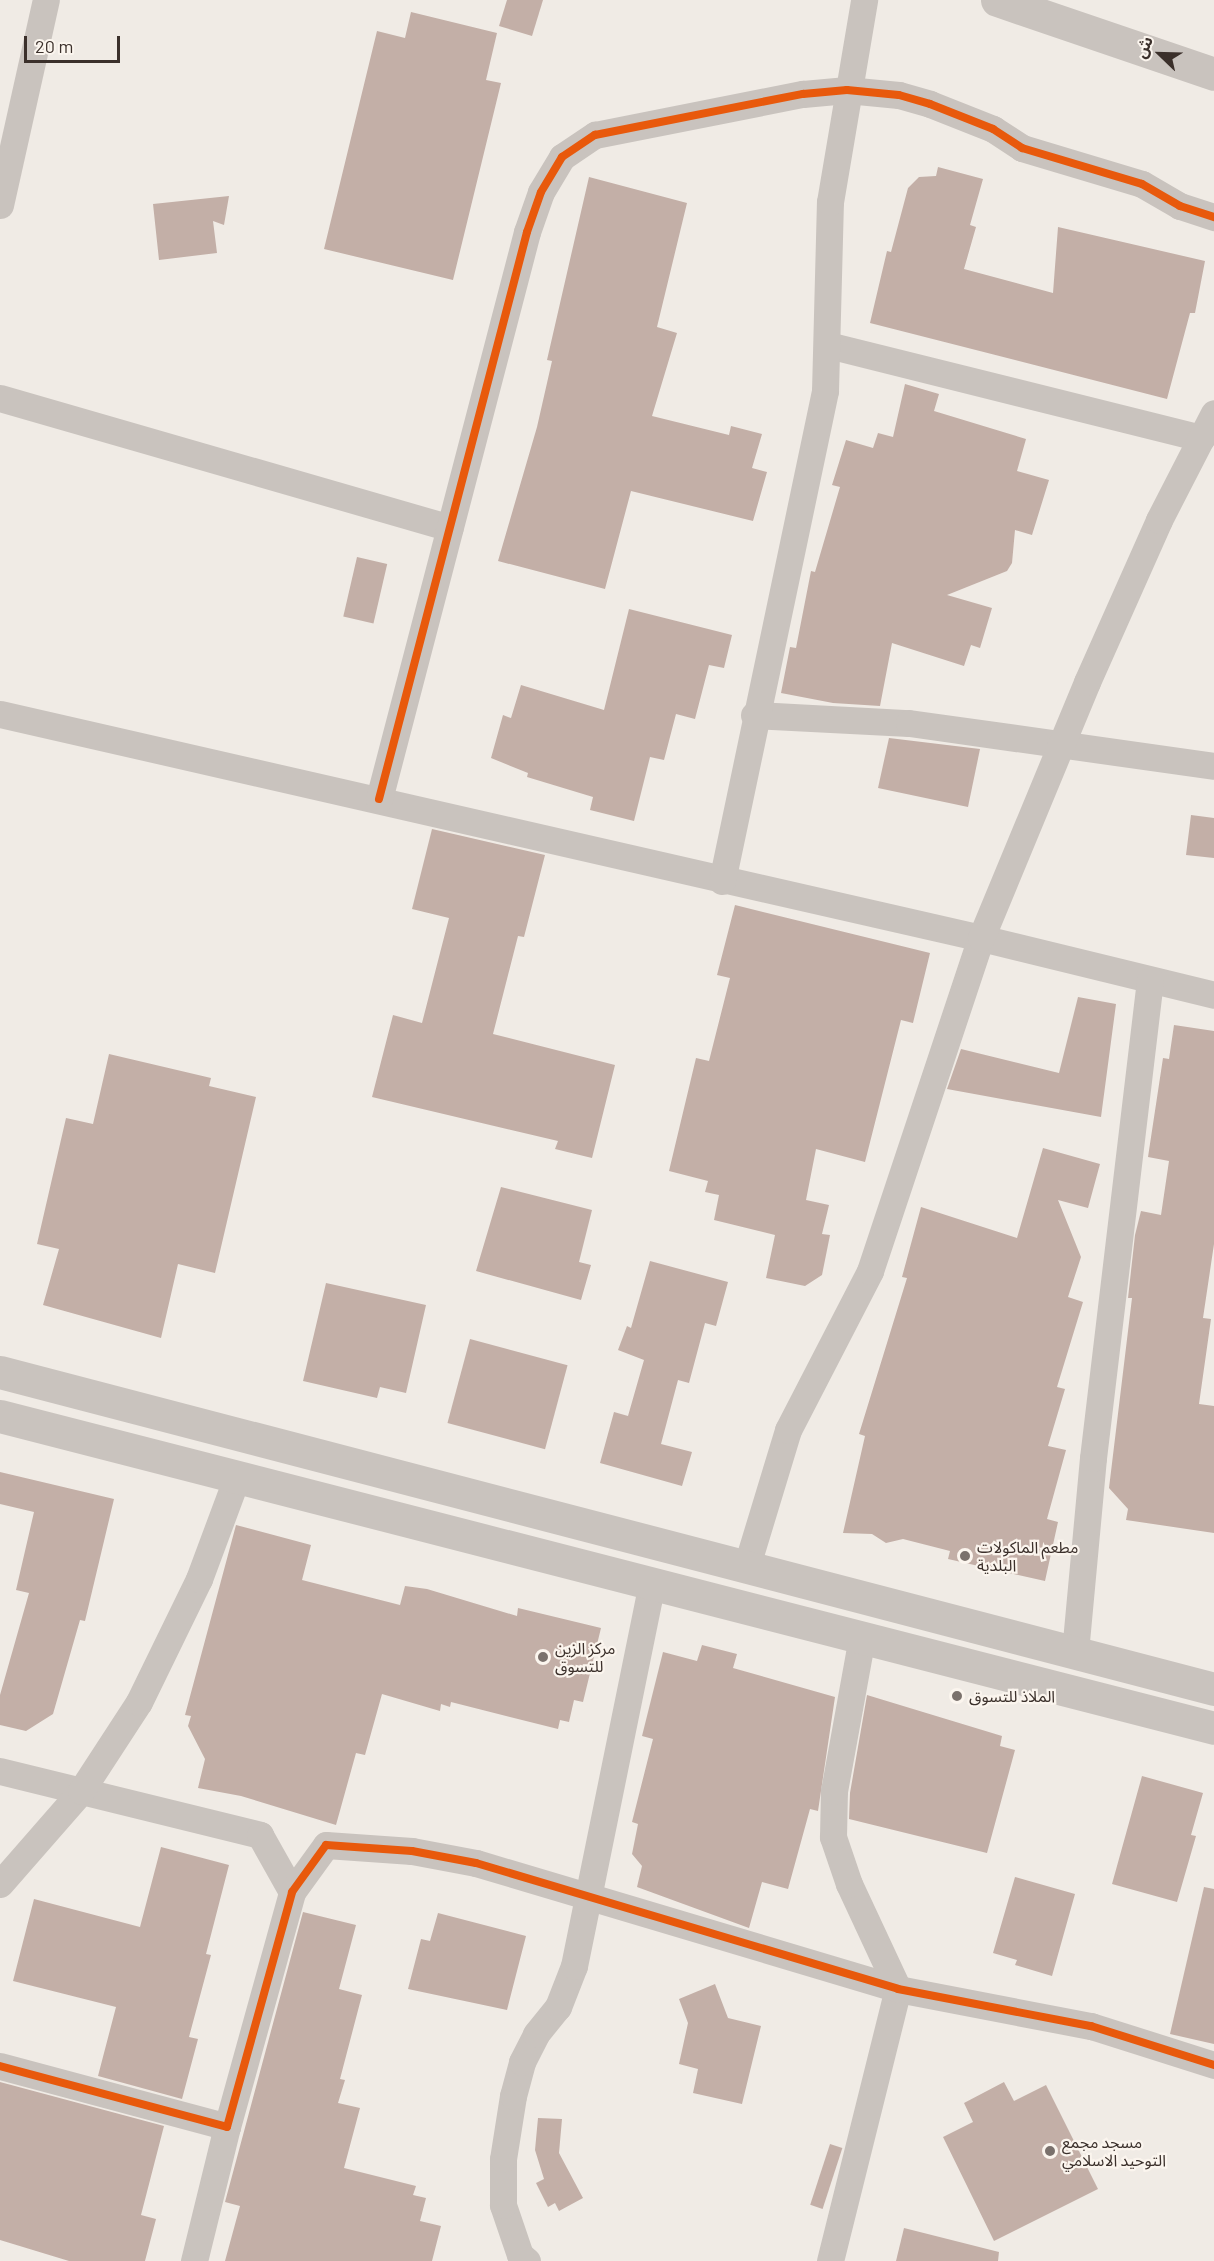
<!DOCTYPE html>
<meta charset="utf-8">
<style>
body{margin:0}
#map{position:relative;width:1214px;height:2261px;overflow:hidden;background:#f0ebe5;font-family:Barlow,"Noto Sans Arabic",sans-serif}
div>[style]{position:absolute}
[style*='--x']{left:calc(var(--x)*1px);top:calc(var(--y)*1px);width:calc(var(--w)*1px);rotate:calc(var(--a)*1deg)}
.building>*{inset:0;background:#c3afa7;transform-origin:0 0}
.minor>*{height:27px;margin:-13.5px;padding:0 13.5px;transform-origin:13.5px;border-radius:13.5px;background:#c9c3be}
.tertiary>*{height:33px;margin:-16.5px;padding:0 16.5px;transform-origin:16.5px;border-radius:16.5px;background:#c9c3be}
.cycleway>*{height:8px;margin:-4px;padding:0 4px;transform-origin:4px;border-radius:4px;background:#e8590c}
.dots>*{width:16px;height:16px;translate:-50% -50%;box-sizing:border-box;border:3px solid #fbf5ee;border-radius:50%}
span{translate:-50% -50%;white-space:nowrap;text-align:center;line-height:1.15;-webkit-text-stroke:4.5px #fbf5ee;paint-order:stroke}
.poi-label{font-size:16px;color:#3b302b}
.left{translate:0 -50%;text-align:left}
.north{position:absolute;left:1130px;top:24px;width:60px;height:60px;-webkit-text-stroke:4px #fbf5ee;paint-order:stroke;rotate:293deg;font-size:16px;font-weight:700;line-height:24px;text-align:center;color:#3b302b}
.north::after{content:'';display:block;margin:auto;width:21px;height:27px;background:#3b302b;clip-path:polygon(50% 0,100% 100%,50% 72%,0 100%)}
.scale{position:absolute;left:24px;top:36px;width:96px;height:27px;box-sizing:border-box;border:3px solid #3b302b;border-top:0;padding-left:8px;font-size:18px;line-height:21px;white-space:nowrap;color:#3b302b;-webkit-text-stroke:4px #fbf5ee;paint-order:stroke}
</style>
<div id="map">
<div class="building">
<div style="clip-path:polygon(507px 0,543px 0,532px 36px,499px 26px)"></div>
<div style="clip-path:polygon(411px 12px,497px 33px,486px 80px,501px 83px,453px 280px,324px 249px,377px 31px,405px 38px)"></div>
<div style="clip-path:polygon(938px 167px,983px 179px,970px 225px,976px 227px,964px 269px,1053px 293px,1058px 227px,1205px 261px,1195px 313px,1190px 313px,1167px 399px,870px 323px,887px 251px,891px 252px,908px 188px,919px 177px,936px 176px)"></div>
<div style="clip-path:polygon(589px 177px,687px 203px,657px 327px,677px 333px,652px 416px,729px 435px,731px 426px,762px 434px,752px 468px,767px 472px,753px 521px,631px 491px,605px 589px,498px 561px,537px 427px,552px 361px,547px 360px)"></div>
<div style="clip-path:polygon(229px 196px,224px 225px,213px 221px,217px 253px,159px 260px,153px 204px)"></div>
<div style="clip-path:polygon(905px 384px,939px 394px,934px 411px,1026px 439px,1017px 471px,1049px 480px,1032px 535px,1015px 530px,1012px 563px,1007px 571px,947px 595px,992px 608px,980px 648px,971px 645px,964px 666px,892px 643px,880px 706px,833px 703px,781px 693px,790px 647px,796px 648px,811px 571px,815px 572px,840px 487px,832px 485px,846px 440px,873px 448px,878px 433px,893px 437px)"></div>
<div style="left:357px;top:557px;width:31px;height:61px;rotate:13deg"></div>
<div style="clip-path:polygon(629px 609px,732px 635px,724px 668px,709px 665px,695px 719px,676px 714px,664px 760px,650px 757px,634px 821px,590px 810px,593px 797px,527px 777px,528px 773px,491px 758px,503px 715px,511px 718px,521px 685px,604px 710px)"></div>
<div style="clip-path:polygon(889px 738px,980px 749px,968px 807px,878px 788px)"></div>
<div style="clip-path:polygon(1191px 815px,1214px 818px,1214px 858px,1186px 855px)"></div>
<div style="clip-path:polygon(432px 829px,545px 855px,524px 937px,518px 936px,493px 1034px,615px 1065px,592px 1158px,555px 1149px,558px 1141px,372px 1097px,393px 1015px,422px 1023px,449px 918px,412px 909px)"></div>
<div style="clip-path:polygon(735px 905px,930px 953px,913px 1023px,901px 1020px,865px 1162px,816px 1149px,806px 1200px,829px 1205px,822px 1234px,830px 1235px,822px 1275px,805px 1286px,766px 1278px,775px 1235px,714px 1220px,719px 1195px,705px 1192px,708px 1181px,669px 1171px,696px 1058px,709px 1061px,730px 978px,717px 975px)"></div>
<div style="clip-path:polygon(1078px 997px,1116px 1004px,1101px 1117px,947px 1089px,961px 1049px,1059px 1073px)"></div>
<div style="clip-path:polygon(1174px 1025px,1214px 1031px,1214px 1244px,1203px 1318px,1211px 1319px,1199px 1404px,1214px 1406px,1214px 1533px,1126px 1520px,1128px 1509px,1109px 1488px,1132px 1298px,1128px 1298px,1135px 1235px,1141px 1211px,1161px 1215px,1169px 1161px,1148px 1157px,1163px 1058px,1169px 1059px)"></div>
<div style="clip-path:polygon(109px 1054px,211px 1078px,209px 1086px,256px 1097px,215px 1273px,178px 1264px,161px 1338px,43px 1305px,59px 1249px,37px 1244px,66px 1118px,93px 1124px)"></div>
<div style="clip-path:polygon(1043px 1148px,1100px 1164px,1088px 1208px,1058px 1200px,1081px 1257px,1068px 1297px,1083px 1302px,1057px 1387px,1065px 1389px,1048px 1446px,1066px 1450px,1047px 1519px,1058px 1522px,1045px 1581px,948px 1559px,950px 1551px,903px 1539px,886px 1543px,872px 1534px,843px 1533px,865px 1436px,859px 1434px,907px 1278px,902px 1277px,921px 1207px,1017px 1238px)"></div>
<div style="clip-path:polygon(501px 1187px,592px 1210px,579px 1262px,591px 1265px,581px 1300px,476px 1271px)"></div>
<div style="clip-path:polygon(650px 1261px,728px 1282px,716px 1326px,705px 1323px,689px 1383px,678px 1380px,661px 1444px,692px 1452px,682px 1486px,600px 1463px,614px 1412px,628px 1416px,644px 1360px,618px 1350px,627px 1326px,631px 1328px)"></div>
<div style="clip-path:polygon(326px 1283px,426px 1305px,406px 1393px,380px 1387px,377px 1398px,303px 1381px)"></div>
<div style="left:470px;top:1339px;width:101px;height:87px;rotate:15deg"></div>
<div style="clip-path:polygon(0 1472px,114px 1499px,85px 1621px,80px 1620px,53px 1714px,26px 1731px,0 1725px,0 1695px,29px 1593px,16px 1590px,34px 1512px,0 1504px)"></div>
<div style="clip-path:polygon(236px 1525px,311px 1545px,302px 1580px,400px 1605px,405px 1586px,427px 1589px,517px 1616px,518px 1608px,601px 1628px,583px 1702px,574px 1700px,569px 1722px,560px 1720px,558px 1729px,451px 1702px,450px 1707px,441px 1704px,440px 1711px,382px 1694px,365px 1755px,356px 1753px,336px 1825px,241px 1796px,198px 1788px,205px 1759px,188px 1726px,191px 1716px,185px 1715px)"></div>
<div style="clip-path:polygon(702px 1645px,737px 1654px,733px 1668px,835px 1697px,818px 1811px,810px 1809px,788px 1889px,762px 1882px,749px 1928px,637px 1887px,642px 1866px,632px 1854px,638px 1824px,632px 1822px,653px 1739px,642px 1736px,663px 1652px,697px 1661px)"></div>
<div style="clip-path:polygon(867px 1695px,1002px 1736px,1000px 1746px,1015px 1750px,987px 1853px,849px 1819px,850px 1793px)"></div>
<div style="clip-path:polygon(1142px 1776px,1203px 1793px,1191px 1835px,1196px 1836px,1177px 1902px,1112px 1884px)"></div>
<div style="clip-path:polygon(161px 1847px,229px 1865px,206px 1954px,211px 1955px,189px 2037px,198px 2039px,182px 2099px,98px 2076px,116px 2007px,13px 1981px,34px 1899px,140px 1927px)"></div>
<div style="clip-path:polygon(1015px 1877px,1075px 1894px,1052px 1976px,1015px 1965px,1017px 1960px,993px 1953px)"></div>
<div style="clip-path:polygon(1204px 1887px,1214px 1889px,1214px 2044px,1170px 2034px)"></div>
<div style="clip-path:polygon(303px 1912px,356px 1925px,339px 1989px,362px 1995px,340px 2079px,345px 2080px,338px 2103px,360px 2108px,344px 2168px,416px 2186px,413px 2195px,426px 2198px,420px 2221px,441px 2226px,432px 2261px,225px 2261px,240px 2206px,225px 2202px)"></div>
<div style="clip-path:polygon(438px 1913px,526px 1936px,507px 2010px,408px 1989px,421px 1939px,430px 1941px)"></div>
<div style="clip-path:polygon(715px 1984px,728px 2018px,761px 2026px,742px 2104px,693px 2093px,698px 2069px,679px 2064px,688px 2023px,679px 1999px)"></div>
<div style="clip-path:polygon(0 2082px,164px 2126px,141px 2215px,156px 2219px,145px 2261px,69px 2261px,0 2240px)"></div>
<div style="clip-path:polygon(1004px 2082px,1014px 2101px,1046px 2085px,1098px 2189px,994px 2241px,943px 2137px,973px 2122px,964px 2103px)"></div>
<div style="clip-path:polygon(538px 2118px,562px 2119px,559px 2153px,583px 2198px,559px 2211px,555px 2203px,548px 2207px,536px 2183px,544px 2179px,535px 2150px)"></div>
<div style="left:830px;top:2144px;width:13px;height:64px;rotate:18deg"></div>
<div style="clip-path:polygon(904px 2228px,999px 2252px,998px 2261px,896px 2261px)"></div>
</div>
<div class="minor">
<div style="--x:0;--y:205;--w:210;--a:-77.4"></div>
<div style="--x:828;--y:345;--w:385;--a:14"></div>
<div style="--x:0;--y:398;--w:468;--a:16.1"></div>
<div style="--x:0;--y:714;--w:1006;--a:12.86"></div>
<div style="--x:981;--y:938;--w:240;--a:13.7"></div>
<div style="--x:754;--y:715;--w:155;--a:3"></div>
<div style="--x:909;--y:723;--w:308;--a:8"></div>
<div style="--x:379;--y:799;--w:586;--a:-75.37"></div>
<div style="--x:527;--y:232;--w:42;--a:-70.7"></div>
<div style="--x:541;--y:192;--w:41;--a:-59"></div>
<div style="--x:562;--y:157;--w:40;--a:-34"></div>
<div style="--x:595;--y:135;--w:212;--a:-11.2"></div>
<div style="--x:803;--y:94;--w:44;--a:-5.2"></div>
<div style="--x:847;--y:90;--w:52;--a:5.5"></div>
<div style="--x:899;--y:95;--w:32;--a:16"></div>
<div style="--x:930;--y:104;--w:68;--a:21.6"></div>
<div style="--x:993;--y:129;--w:35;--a:33"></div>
<div style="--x:1022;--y:148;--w:125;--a:16.7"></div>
<div style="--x:1142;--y:184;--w:44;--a:30.1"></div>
<div style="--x:1180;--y:206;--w:36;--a:18"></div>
<div style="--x:722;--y:881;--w:501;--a:-78.13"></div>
<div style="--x:825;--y:391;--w:189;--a:-88.5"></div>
<div style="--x:830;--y:202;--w:205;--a:-80.4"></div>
<div style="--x:747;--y:1565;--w:141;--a:-73.1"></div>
<div style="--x:788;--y:1430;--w:179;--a:-62.7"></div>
<div style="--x:870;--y:1271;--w:351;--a:-71.6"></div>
<div style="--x:981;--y:938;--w:277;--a:-67.5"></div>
<div style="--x:1087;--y:682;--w:177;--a:-66"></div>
<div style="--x:1159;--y:520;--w:120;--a:-62.8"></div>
<div style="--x:1075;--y:1652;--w:195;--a:-84.7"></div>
<div style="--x:1093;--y:1458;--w:481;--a:-83.2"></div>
<div style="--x:0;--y:1771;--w:268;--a:13.8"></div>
<div style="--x:260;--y:1835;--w:65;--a:60.7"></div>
<div style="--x:0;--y:1884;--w:123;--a:-48.9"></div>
<div style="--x:81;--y:1791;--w:106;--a:-56.9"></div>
<div style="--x:139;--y:1702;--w:137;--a:-64"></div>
<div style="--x:199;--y:1579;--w:109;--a:-69.6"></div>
<div style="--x:0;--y:2066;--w:235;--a:15"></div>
<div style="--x:227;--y:2127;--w:244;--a:-74.5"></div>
<div style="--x:292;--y:1892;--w:58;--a:-54.1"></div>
<div style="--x:326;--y:1845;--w:86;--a:4"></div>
<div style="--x:412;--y:1851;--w:65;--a:10.6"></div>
<div style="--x:476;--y:1863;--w:440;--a:16.6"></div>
<div style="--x:898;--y:1989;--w:197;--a:10.9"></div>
<div style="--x:1091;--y:2026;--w:129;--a:17.6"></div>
<div style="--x:194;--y:2261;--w:138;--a:-76.2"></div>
<div style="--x:527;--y:2261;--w:9;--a:-139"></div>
<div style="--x:520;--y:2255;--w:53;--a:-108.8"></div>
<div style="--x:503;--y:2205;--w:46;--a:-90"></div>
<div style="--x:503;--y:2159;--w:64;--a:-81"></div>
<div style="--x:513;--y:2096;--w:35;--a:-75"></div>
<div style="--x:522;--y:2062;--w:31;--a:-63"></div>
<div style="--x:536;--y:2034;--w:35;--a:-51"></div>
<div style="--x:558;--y:2007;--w:44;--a:-68.7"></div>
<div style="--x:574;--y:1966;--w:391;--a:-78.5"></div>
<div style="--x:830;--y:2261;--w:280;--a:-76"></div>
<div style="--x:898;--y:1989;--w:116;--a:-115"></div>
<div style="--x:849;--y:1884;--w:50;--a:-108.8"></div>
<div style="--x:833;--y:1837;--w:46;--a:-88.8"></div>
<div style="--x:834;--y:1791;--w:157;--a:-79.7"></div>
</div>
<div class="tertiary">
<div style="--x:997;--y:0;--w:229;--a:18.8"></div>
<div style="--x:0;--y:1372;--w:1255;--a:14.63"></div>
<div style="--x:0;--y:1416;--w:1253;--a:14.41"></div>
</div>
<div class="cycleway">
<div style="--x:379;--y:799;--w:586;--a:-75.37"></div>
<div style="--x:527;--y:232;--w:42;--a:-70.7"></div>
<div style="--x:541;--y:192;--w:41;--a:-59"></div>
<div style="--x:562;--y:157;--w:40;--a:-34"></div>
<div style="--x:595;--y:135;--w:212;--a:-11.2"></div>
<div style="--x:803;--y:94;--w:44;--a:-5.2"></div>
<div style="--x:847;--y:90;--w:52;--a:5.5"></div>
<div style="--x:899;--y:95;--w:32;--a:16"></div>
<div style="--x:930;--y:104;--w:68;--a:21.6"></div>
<div style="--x:993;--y:129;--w:35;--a:33"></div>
<div style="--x:1022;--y:148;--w:125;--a:16.7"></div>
<div style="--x:1142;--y:184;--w:44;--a:30.1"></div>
<div style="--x:1180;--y:206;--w:36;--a:18"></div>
<div style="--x:0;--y:2066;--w:235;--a:15"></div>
<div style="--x:227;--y:2127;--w:244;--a:-74.5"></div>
<div style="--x:292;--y:1892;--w:58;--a:-54.1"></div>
<div style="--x:326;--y:1845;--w:86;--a:4"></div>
<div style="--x:412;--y:1851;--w:65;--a:10.6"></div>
<div style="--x:476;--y:1863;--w:440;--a:16.6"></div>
<div style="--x:898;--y:1989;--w:197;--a:10.9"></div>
<div style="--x:1091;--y:2026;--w:129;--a:17.6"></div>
</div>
<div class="dots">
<div style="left:965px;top:1556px;background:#7a716c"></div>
<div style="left:543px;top:1657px;background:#7a716c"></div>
<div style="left:957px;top:1696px;background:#7a716c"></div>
<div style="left:1050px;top:2151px;background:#7a716c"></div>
</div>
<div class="poi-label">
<span class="left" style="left:977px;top:1556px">مطعم الماكولات<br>البلدية</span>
<span class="left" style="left:555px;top:1657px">مركز الزين<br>للتسوق</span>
<span class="left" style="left:969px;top:1696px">الملاذ للتسوق</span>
<span class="left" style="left:1062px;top:2151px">مسجد مجمع<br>التوحيد الاسلامي</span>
</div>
<div class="north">ش</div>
<div class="scale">20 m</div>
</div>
